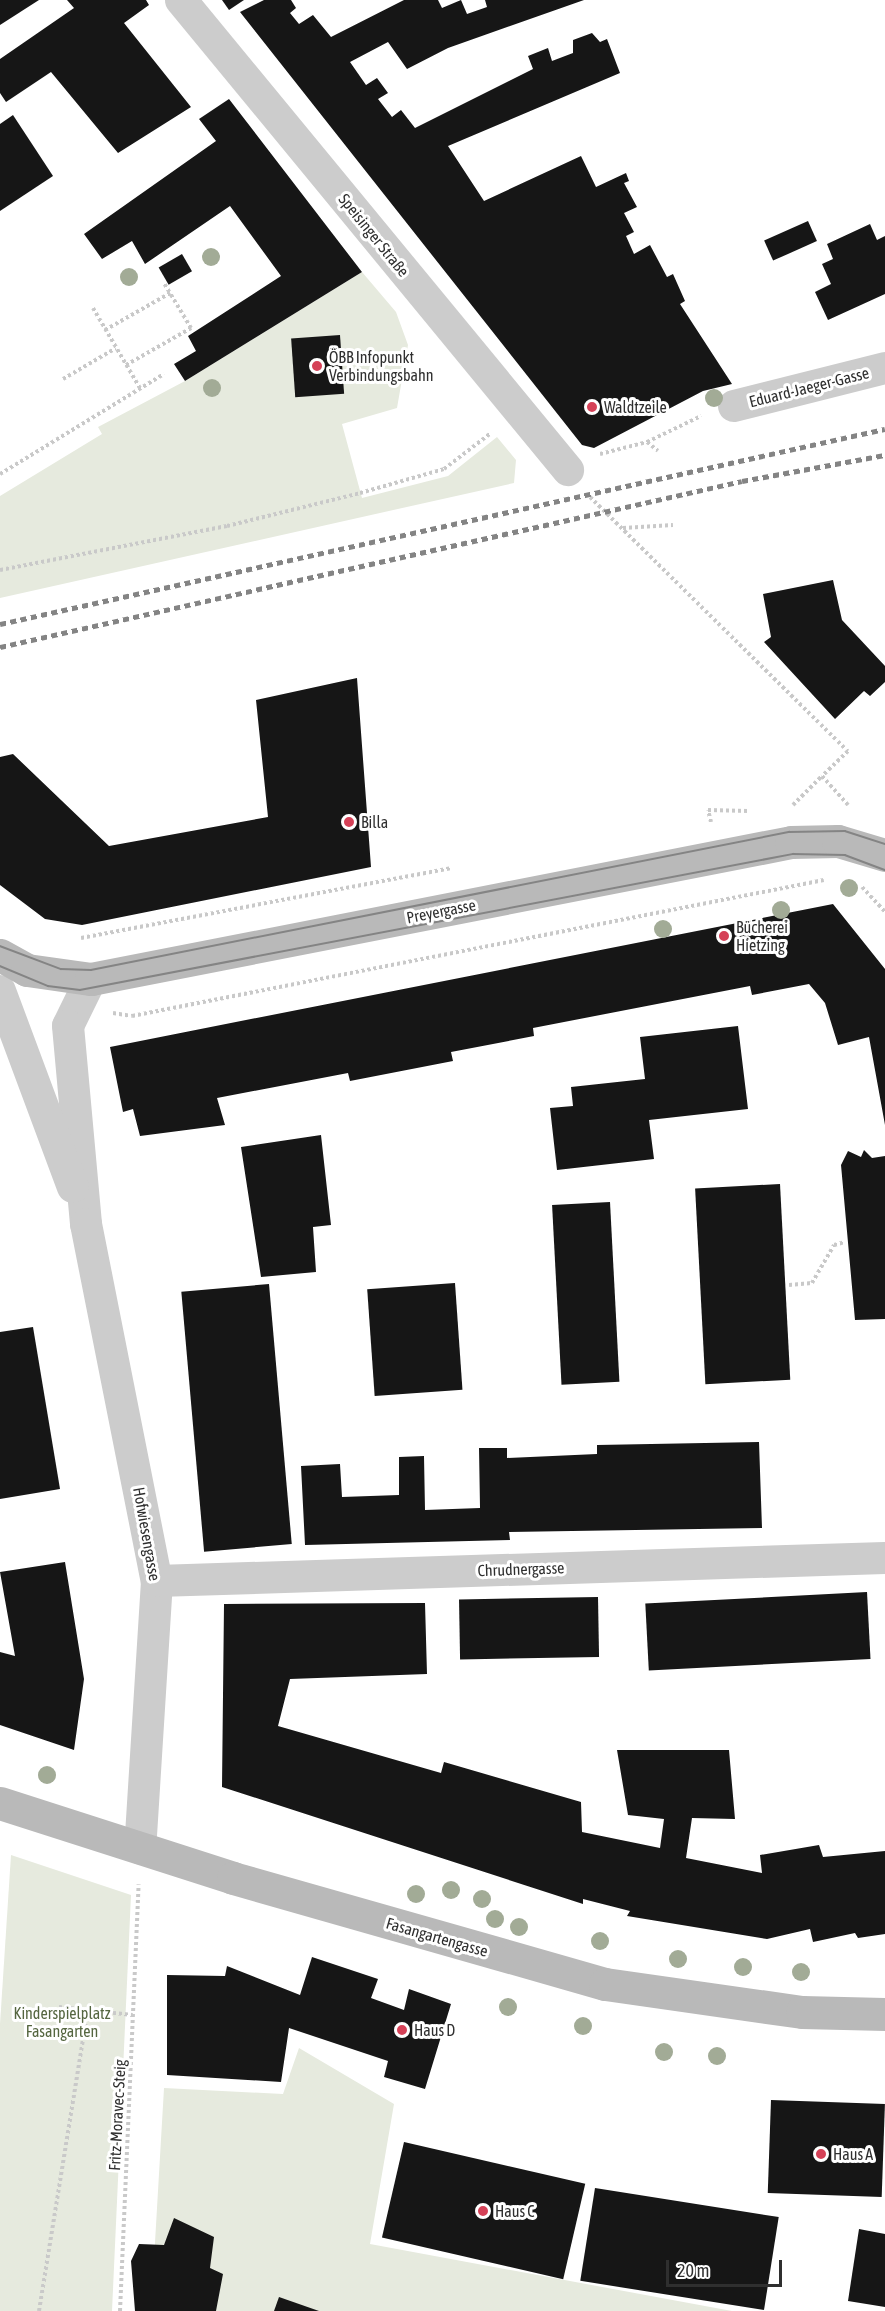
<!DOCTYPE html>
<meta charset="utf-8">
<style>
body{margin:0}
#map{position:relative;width:885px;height:2311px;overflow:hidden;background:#fff;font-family:"Asap Condensed",sans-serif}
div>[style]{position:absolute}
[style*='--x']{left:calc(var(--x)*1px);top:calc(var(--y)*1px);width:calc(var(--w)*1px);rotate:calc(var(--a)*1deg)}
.green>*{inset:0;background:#e6eade}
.building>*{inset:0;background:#161616;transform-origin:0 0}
.path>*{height:4px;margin-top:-2px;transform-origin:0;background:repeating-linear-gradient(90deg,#c9c9c9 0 3px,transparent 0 6px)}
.street>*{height:32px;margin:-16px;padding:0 16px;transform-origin:16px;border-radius:16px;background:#ccc}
.secondary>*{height:33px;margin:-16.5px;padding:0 16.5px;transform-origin:16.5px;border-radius:16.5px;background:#b9b9b9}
.tram>*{height:1.5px;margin:-0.75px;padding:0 0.75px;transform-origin:0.75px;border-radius:0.75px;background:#848484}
.rail>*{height:4.5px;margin-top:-2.25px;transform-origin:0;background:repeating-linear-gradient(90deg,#848484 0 6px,transparent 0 10.5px)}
.trees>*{width:18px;height:18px;margin:-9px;border-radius:50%;background:#a2ab96}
.dots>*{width:16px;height:16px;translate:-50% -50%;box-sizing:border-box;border:3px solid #fff;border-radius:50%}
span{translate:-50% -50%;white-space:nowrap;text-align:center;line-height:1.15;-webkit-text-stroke:6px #fff;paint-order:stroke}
.street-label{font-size:16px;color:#2f2f2f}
.poi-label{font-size:16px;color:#2f2f2f}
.left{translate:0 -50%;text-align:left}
.park-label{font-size:16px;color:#556640}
.scale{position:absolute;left:666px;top:2260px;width:116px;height:27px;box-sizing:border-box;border:3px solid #2f2f2f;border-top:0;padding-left:8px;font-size:18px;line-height:21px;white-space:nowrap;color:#2f2f2f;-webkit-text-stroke:4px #fff;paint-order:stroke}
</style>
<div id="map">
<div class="green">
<div style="clip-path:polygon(362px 272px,396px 312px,408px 345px,397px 408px,342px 424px,362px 498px,448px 476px,497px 437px,516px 460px,514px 483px,0 598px,0 496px,102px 434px,98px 427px,185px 381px)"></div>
<div style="clip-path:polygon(11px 1855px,131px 1895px,112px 2311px,0 2311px,0 2024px)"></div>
<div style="clip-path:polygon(299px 2048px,394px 2104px,370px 2244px,732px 2311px,151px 2311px,164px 2088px,283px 2094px)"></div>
</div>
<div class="building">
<div style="clip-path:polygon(0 0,39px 0,0 25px)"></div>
<div style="clip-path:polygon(67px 0,146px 0,149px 5px,124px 23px,191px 107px,118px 153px,51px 72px,6px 102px,0 93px,0 59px,74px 8px)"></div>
<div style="clip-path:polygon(222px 0,244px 0,229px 10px)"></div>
<div style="clip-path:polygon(264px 0,291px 0,296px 8px,290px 13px,299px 24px,313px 15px,331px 37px,404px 0,438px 0,442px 8px,461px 0,467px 14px,487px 7px,485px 0,584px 0,448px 48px,407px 69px,388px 42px,350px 62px,366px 85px,377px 78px,388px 93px,378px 99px,392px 117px,401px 110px,415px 128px,533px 69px,528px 56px,548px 48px,552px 61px,573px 53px,573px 40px,592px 33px,600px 42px,607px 39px,620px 73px,448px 146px,484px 201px,581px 156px,596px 187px,626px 173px,629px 181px,624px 183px,637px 207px,624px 213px,634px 232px,626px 236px,634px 254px,650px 245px,667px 277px,673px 274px,685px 301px,680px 304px,732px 384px,703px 391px,594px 448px,582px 445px,240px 12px)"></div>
<div style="clip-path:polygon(229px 99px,362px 272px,185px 381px,174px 364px,196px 351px,188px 336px,281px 276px,230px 206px,145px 264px,132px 241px,102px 259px,84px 234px,216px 141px,199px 119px)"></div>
<div style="clip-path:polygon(13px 115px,53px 176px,0 211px,0 124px)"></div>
<div style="left:808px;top:221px;width:22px;height:48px;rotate:66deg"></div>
<div style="clip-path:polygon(870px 224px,877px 240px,885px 236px,885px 294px,828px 320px,815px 292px,831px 284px,822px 264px,833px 259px,827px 244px)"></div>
<div style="left:182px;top:254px;width:20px;height:27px;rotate:60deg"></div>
<div style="left:340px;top:335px;width:59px;height:49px;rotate:86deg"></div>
<div style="clip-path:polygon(833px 580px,842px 620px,885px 666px,885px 682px,870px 696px,864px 691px,835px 719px,764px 642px,771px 637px,763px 594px)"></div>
<div style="clip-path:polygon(357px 678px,371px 867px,82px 925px,45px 919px,0 885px,0 757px,13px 754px,109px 846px,268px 817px,256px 700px)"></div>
<div style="clip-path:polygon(833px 904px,885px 969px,885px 1125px,869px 1037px,838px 1045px,825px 1003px,809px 984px,752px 995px,750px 986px,533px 1028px,534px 1036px,451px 1052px,453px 1061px,350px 1081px,348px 1073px,217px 1098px,225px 1125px,140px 1136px,133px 1109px,123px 1112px,110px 1047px)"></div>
<div style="clip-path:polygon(738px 1026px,748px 1109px,649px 1120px,654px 1159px,557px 1170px,550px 1108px,573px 1106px,571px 1087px,645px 1079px,640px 1037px)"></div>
<div style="clip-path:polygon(321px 1135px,331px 1225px,313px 1227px,316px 1272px,261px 1277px,241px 1147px)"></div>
<div style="clip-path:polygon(864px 1150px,872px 1158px,885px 1156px,885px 1319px,855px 1320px,841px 1165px,848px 1151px,861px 1157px)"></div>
<div style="left:780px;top:1184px;width:196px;height:85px;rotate:87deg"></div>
<div style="left:610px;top:1202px;width:180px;height:58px;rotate:87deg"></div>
<div style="left:455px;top:1283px;width:107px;height:88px;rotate:86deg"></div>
<div style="left:269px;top:1284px;width:261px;height:88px;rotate:85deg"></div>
<div style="clip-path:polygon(33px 1327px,60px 1489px,0 1499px,0 1332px)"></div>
<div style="clip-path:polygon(759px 1442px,762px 1528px,509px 1532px,510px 1540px,305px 1545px,301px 1466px,340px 1464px,342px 1497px,399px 1495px,399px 1457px,424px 1456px,425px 1510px,480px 1508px,479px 1448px,507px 1448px,507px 1458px,597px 1454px,597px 1445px)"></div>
<div style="clip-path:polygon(65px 1562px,84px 1679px,74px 1750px,0 1725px,0 1652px,15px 1656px,0 1572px)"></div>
<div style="left:867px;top:1592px;width:67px;height:222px;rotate:87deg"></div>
<div style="left:598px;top:1597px;width:60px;height:139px;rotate:89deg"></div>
<div style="clip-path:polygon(425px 1603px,427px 1674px,290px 1679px,278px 1726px,441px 1773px,444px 1762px,581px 1802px,582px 1832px,660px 1848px,664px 1819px,628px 1815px,617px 1750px,729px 1750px,735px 1819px,692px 1818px,686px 1858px,762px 1873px,760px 1855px,819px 1845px,823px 1857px,885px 1851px,885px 1934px,858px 1938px,855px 1933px,813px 1942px,810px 1929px,767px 1939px,627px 1916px,630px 1911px,583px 1899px,583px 1904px,222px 1787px,224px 1604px)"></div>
<div style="clip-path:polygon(312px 1957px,378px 1979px,371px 1998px,404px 2010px,409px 1989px,451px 2004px,425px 2089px,384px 2077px,388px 2061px,289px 2028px,281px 2082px,167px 2075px,167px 1975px,225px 1976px,227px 1966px,300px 1995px)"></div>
<div style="left:771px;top:2100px;width:114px;height:93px;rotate:2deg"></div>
<div style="left:404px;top:2142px;width:186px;height:98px;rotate:13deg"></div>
<div style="left:595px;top:2188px;width:186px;height:94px;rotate:9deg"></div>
<div style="clip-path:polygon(174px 2218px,214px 2237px,210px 2268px,223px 2274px,216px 2311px,135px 2311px,131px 2261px,139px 2244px,164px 2245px)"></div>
<div style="clip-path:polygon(859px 2229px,885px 2234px,885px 2307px,848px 2301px)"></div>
<div style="clip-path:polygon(279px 2297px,319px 2311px,274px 2311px)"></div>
</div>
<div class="path">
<div style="--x:93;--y:308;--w:93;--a:59.6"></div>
<div style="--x:105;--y:330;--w:75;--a:-29.6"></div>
<div style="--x:126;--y:365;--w:75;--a:-29.6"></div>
<div style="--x:191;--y:328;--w:52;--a:-121"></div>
<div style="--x:63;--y:379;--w:61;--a:-30.3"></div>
<div style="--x:647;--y:442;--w:14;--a:39"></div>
<div style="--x:600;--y:454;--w:49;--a:-14.3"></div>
<div style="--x:647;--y:442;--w:60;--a:-25.7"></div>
<div style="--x:0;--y:474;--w:192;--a:-31.4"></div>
<div style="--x:590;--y:497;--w:362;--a:44.6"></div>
<div style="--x:848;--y:751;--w:36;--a:136"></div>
<div style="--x:822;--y:776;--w:39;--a:48"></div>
<div style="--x:623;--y:528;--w:50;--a:-3.4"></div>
<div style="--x:0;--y:570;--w:231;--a:-11"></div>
<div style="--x:227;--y:526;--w:137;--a:-13.9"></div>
<div style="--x:360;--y:493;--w:87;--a:-15.9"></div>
<div style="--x:444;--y:469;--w:59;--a:-37.5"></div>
<div style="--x:793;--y:805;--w:41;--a:-45"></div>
<div style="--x:711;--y:822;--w:12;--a:-104"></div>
<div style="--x:708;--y:810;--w:40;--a:1.4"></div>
<div style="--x:862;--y:887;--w:34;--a:47"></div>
<div style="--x:81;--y:938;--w:376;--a:-10.7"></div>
<div style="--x:113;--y:1013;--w:19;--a:9"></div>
<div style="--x:132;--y:1016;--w:705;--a:-11.12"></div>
<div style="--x:789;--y:1285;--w:23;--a:-5"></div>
<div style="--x:812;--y:1283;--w:44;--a:-59.9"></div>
<div style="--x:834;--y:1245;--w:11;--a:-15"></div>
<div style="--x:59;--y:2007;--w:74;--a:6.2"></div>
<div style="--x:39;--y:2311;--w:305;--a:-80.8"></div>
<div style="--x:120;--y:2311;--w:427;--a:-87.5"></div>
</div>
<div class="street">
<div style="--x:181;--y:0;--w:609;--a:50.53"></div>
<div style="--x:734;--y:406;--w:156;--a:-14.1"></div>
<div style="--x:91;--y:979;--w:52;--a:116.1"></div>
<div style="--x:68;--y:1026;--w:199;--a:84.8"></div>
<div style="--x:86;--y:1224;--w:364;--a:78.8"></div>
<div style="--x:157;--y:1581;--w:268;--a:93.6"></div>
<div style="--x:0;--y:991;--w:209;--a:69.6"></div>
<div style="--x:157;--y:1581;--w:728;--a:-1.81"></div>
</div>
<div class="secondary">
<div style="--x:0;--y:955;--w:31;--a:29"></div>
<div style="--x:27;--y:970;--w:65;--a:8"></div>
<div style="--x:91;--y:979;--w:713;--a:-11.07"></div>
<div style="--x:791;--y:842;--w:47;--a:-1.2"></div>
<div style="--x:838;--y:841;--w:49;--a:16.6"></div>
<div style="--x:0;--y:1803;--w:245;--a:17.8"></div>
<div style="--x:233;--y:1878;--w:387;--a:15.9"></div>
<div style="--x:605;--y:1984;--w:199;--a:8.1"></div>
<div style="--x:802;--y:2012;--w:83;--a:1.4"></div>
</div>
<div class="tram">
<div style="--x:0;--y:946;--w:65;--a:20.7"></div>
<div style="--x:61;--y:969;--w:30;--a:2"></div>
<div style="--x:91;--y:970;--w:712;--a:-11.18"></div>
<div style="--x:789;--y:832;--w:56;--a:-1"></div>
<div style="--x:845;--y:831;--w:42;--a:18"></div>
<div style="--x:0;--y:966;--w:52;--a:22.6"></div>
<div style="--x:48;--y:986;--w:32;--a:7"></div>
<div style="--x:80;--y:990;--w:726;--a:-10.8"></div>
<div style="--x:793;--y:854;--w:52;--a:1.1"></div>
<div style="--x:845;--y:855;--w:43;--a:20.6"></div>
</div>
<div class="rail">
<div style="--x:0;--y:624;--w:906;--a:-12.43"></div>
<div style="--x:0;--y:647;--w:760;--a:-12.61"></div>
<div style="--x:742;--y:481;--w:145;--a:-10.3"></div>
</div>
<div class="trees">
<div style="left:211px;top:257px"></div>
<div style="left:129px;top:277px"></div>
<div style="left:212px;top:388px"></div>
<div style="left:714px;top:398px"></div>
<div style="left:849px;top:888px"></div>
<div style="left:781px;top:910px"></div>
<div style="left:663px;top:929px"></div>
<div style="left:47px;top:1775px"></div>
<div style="left:451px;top:1890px"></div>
<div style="left:416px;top:1894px"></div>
<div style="left:482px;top:1899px"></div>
<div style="left:495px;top:1919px"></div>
<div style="left:519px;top:1927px"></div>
<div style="left:600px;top:1941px"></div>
<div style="left:678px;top:1959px"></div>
<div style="left:743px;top:1967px"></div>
<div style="left:801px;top:1972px"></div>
<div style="left:508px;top:2007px"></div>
<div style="left:583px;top:2026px"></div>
<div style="left:664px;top:2052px"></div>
<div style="left:717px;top:2056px"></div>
</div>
<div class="dots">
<div style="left:317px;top:366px;background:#d54157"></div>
<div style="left:592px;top:407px;background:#d54157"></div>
<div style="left:349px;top:822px;background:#d54157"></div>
<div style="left:724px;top:936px;background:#d54157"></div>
<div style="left:402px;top:2030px;background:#d54157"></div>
<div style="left:821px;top:2154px;background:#d54157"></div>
<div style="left:483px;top:2211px;background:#d54157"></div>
</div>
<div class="street-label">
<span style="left:374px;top:235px;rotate:51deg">Speisinger Straße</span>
<span style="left:809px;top:387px;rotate:-14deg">Eduard-Jaeger-Gasse</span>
<span style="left:441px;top:911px;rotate:-11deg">Preyergasse</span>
<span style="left:147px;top:1534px;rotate:80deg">Hofwiesengasse</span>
<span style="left:521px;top:1569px;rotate:-2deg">Chrudnergasse</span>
<span style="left:437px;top:1937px;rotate:16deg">Fasangartengasse</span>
<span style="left:117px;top:2115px;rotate:-87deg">Fritz-Moravec-Steig</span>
</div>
<div class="poi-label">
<span class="left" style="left:329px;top:366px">ÖBB Infopunkt<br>Verbindungsbahn</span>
<span class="left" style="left:604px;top:407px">Waldtzeile</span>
<span class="left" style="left:361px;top:822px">Billa</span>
<span class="left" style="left:736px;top:936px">Bücherei<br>Hietzing</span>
<span class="left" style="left:414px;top:2030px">Haus D</span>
<span class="left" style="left:833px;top:2154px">Haus A</span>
<span class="left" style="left:495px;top:2211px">Haus C</span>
</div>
<div class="park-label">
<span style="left:62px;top:2022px">Kinderspielplatz<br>Fasangarten</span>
</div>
<div class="scale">20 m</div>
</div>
